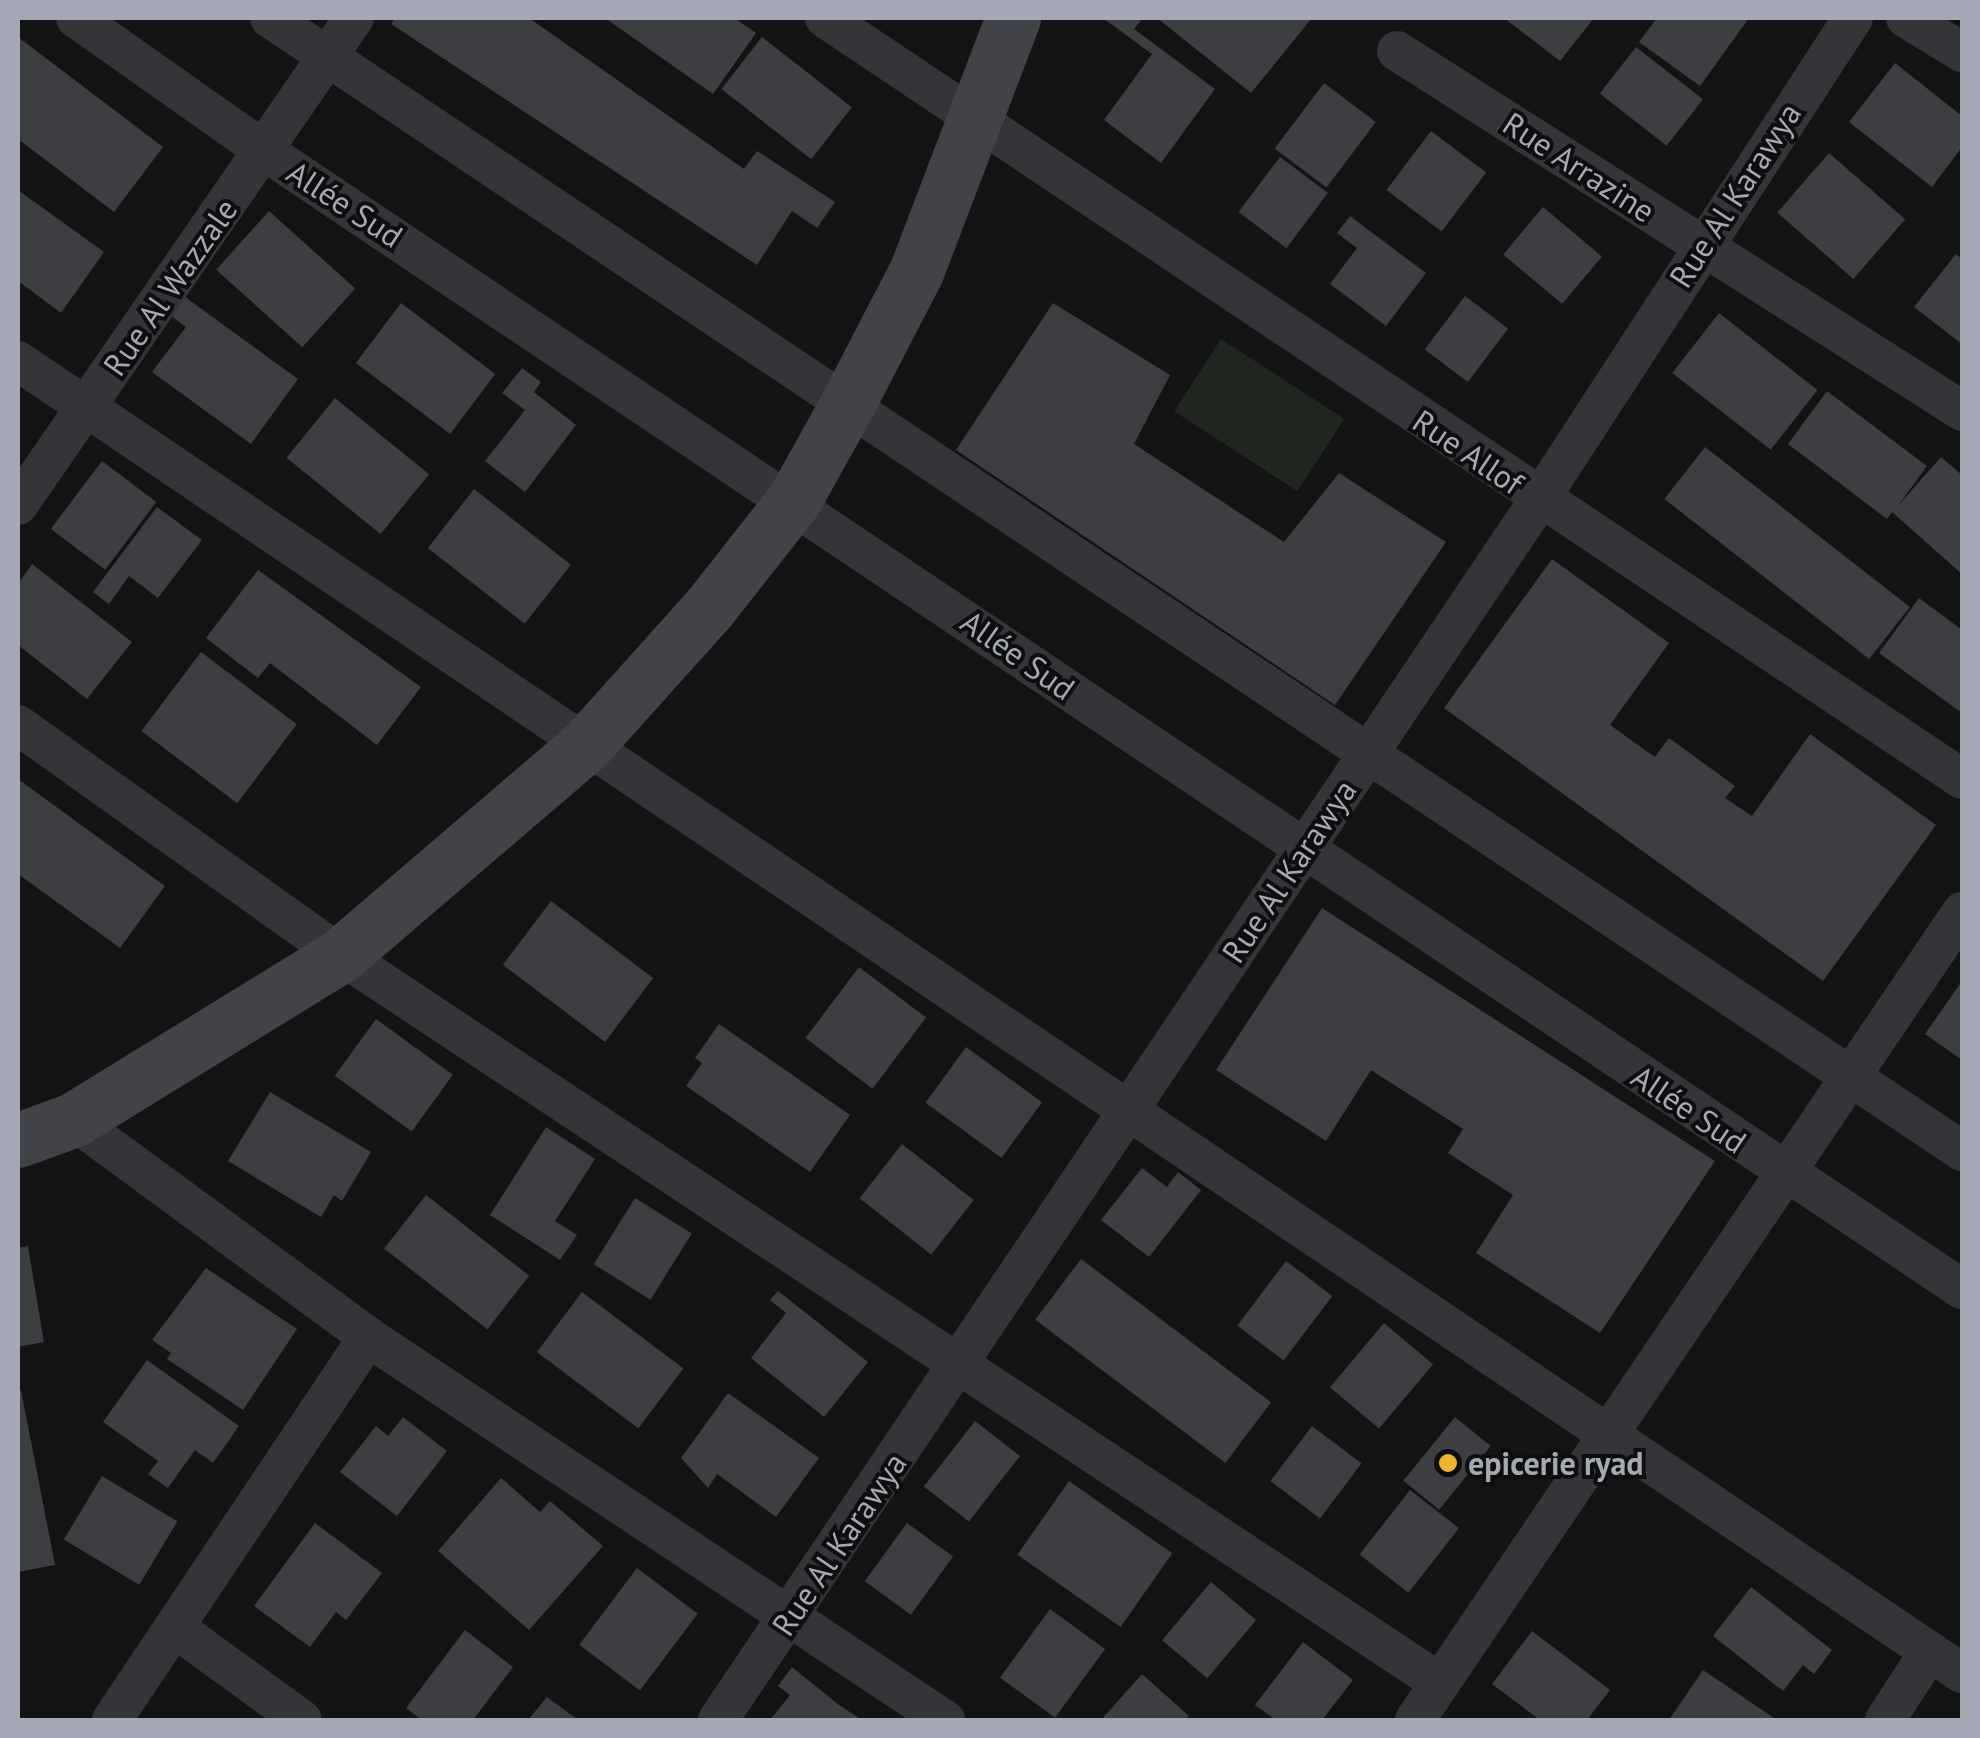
<!DOCTYPE html>
<meta charset="utf-8">
<style>
body{margin:0}
#map{position:relative;width:1980px;height:1738px;overflow:hidden;background:#131314;font-family:"PT Sans",sans-serif}
div>[style]{position:absolute}
[style*='--x']{left:calc(var(--x)*1px);top:calc(var(--y)*1px);width:calc(var(--w)*1px);rotate:calc(var(--a)*1deg)}
.green>*{inset:0;background:#1f2720;transform-origin:0 0}
.building>*{inset:0;background:#3d3e41;transform-origin:0 0}
.street>*{height:40px;margin:-20px;padding:0 20px;transform-origin:20px;border-radius:20px;background:#343439}
.secondary>*{height:55px;margin:-27.5px;padding:0 27.5px;transform-origin:27.5px;border-radius:27.5px;background:#424349}
.dots>*{width:28px;height:28px;translate:-50% -50%;box-sizing:border-box;border:5px solid #0e0e0f;border-radius:50%}
span{translate:-50% -50%;white-space:nowrap;text-align:center;line-height:1.15;-webkit-text-stroke:8px #0e0e0f;paint-order:stroke}
.street-label{font-size:32px;color:#a4a9b5}
.poi-label{font-size:32px;color:#a4a9b5;font-weight:700}
.left{translate:0 -50%;text-align:left}
.frame{position:absolute;inset:0;border:20px solid #a4a9b5;pointer-events:none}
</style>
<div id="map">
<div class="green">
<div style="left:1221px;top:339px;width:147px;height:86px;rotate:33deg"></div>
</div>
<div class="building">
<div style="clip-path:polygon(395px 18px,529px 18px,744px 169px,757px 151px,835px 202px,817px 228px,792px 211px,757px 265px,391px 24px)"></div>
<div style="clip-path:polygon(605px 18px,734px 18px,756px 33px,713px 94px)"></div>
<div style="clip-path:polygon(1103px 18px,1143px 18px,1134px 29px,1215px 89px,1161px 163px,1104px 120px,1152px 54px)"></div>
<div style="clip-path:polygon(1157px 18px,1312px 18px,1251px 93px)"></div>
<div style="clip-path:polygon(1504px 18px,1594px 18px,1560px 61px)"></div>
<div style="clip-path:polygon(1657px 18px,1749px 18px,1700px 86px,1639px 42px)"></div>
<div style="clip-path:polygon(18px 37px,163px 147px,114px 212px,18px 139px)"></div>
<div style="left:762px;top:37px;width:114px;height:66px;rotate:38deg"></div>
<div style="left:1636px;top:47px;width:85px;height:59px;rotate:38deg"></div>
<div style="clip-path:polygon(1895px 63px,1962px 116px,1962px 147px,1932px 187px,1849px 122px)"></div>
<div style="left:1324px;top:83px;width:65px;height:82px;rotate:37deg"></div>
<div style="left:1431px;top:131px;width:69px;height:74px;rotate:37deg"></div>
<div style="left:1829px;top:153px;width:101px;height:79px;rotate:41deg"></div>
<div style="left:1280px;top:157px;width:60px;height:69px;rotate:37deg"></div>
<div style="clip-path:polygon(18px 190px,104px 252px,61px 313px,18px 281px)"></div>
<div style="left:1543px;top:207px;width:77px;height:62px;rotate:40deg"></div>
<div style="left:269px;top:211px;width:116px;height:79px;rotate:42deg"></div>
<div style="clip-path:polygon(1350px 216px,1426px 273px,1386px 326px,1330px 284px,1357px 248px,1337px 233px)"></div>
<div style="clip-path:polygon(1956px 254px,1962px 259px,1962px 344px,1914px 307px)"></div>
<div style="clip-path:polygon(181px 294px,298px 379px,251px 444px,152px 372px,186px 327px,167px 313px)"></div>
<div style="left:1465px;top:296px;width:54px;height:67px;rotate:37deg"></div>
<div style="left:401px;top:303px;width:118px;height:75px;rotate:37deg"></div>
<div style="clip-path:polygon(1053px 303px,1170px 375px,1134px 444px,1284px 542px,1339px 473px,1446px 542px,1335px 705px,956px 450px)"></div>
<div style="left:1719px;top:313px;width:125px;height:76px;rotate:38deg"></div>
<div style="clip-path:polygon(522px 368px,541px 382px,534px 392px,576px 425px,525px 492px,485px 461px,525px 410px,502px 393px)"></div>
<div style="clip-path:polygon(1827px 391px,1927px 466px,1897px 507px,1941px 457px,1962px 475px,1962px 574px,1892px 512px,1887px 519px,1788px 444px)"></div>
<div style="left:335px;top:398px;width:121px;height:77px;rotate:39deg"></div>
<div style="left:1705px;top:447px;width:260px;height:66px;rotate:38deg"></div>
<div style="left:102px;top:461px;width:68px;height:85px;rotate:37deg"></div>
<div style="left:474px;top:489px;width:123px;height:75px;rotate:38deg"></div>
<div style="clip-path:polygon(157px 507px,202px 540px,158px 598px,129px 576px,109px 604px,93px 592px)"></div>
<div style="clip-path:polygon(1552px 559px,1669px 643px,1610px 725px,1655px 757px,1669px 738px,1735px 786px,1725px 798px,1752px 816px,1810px 734px,1936px 825px,1823px 981px,1444px 708px)"></div>
<div style="clip-path:polygon(32px 564px,132px 642px,87px 699px,18px 645px,18px 584px)"></div>
<div style="clip-path:polygon(258px 570px,421px 687px,377px 745px,270px 663px,258px 678px,206px 638px)"></div>
<div style="clip-path:polygon(1919px 598px,1962px 630px,1962px 713px,1879px 653px)"></div>
<div style="left:201px;top:652px;width:120px;height:99px;rotate:37deg"></div>
<div style="clip-path:polygon(18px 779px,165px 886px,120px 948px,18px 874px)"></div>
<div style="left:551px;top:901px;width:128px;height:80px;rotate:37deg"></div>
<div style="clip-path:polygon(1322px 908px,1715px 1161px,1600px 1333px,1476px 1253px,1513px 1195px,1448px 1153px,1463px 1129px,1371px 1070px,1326px 1141px,1216px 1070px)"></div>
<div style="left:859px;top:967px;width:84px;height:89px;rotate:37deg"></div>
<div style="clip-path:polygon(1962px 981px,1962px 1060px,1925px 1034px)"></div>
<div style="left:376px;top:1019px;width:95px;height:70px;rotate:36deg"></div>
<div style="clip-path:polygon(719px 1024px,850px 1115px,810px 1172px,686px 1086px,702px 1063px,695px 1058px)"></div>
<div style="left:966px;top:1047px;width:94px;height:69px;rotate:36deg"></div>
<div style="clip-path:polygon(270px 1092px,371px 1152px,342px 1201px,334px 1195px,321px 1217px,228px 1161px)"></div>
<div style="clip-path:polygon(546px 1127px,595px 1159px,555px 1221px,577px 1235px,560px 1260px,490px 1215px)"></div>
<div style="left:902px;top:1144px;width:91px;height:69px;rotate:38deg"></div>
<div style="clip-path:polygon(1142px 1168px,1167px 1187px,1178px 1172px,1201px 1190px,1149px 1257px,1101px 1220px)"></div>
<div style="left:426px;top:1195px;width:131px;height:68px;rotate:38deg"></div>
<div style="left:635px;top:1198px;width:67px;height:78px;rotate:32deg"></div>
<div style="clip-path:polygon(28px 1246px,44px 1342px,18px 1347px,18px 1248px)"></div>
<div style="left:1081px;top:1259px;width:238px;height:76px;rotate:37deg"></div>
<div style="left:1286px;top:1261px;width:58px;height:81px;rotate:37deg"></div>
<div style="clip-path:polygon(206px 1268px,297px 1329px,243px 1410px,167px 1359px,171px 1353px,152px 1340px)"></div>
<div style="clip-path:polygon(778px 1291px,868px 1362px,824px 1417px,751px 1358px,786px 1313px,770px 1300px)"></div>
<div style="left:582px;top:1292px;width:127px;height:75px;rotate:37deg"></div>
<div style="left:1384px;top:1323px;width:64px;height:84px;rotate:40deg"></div>
<div style="clip-path:polygon(147px 1360px,239px 1426px,213px 1463px,195px 1450px,168px 1488px,148px 1474px,158px 1461px,103px 1422px)"></div>
<div style="clip-path:polygon(21px 1390px,55px 1565px,18px 1572px,18px 1391px)"></div>
<div style="clip-path:polygon(728px 1393px,819px 1458px,776px 1517px,717px 1474px,708px 1488px,681px 1458px)"></div>
<div style="clip-path:polygon(403px 1417px,447px 1451px,397px 1516px,340px 1472px,376px 1426px,388px 1436px)"></div>
<div style="left:1455px;top:1417px;width:46px;height:82px;rotate:39deg"></div>
<div style="left:975px;top:1421px;width:57px;height:83px;rotate:38deg"></div>
<div style="left:1312px;top:1426px;width:62px;height:69px;rotate:37deg"></div>
<div style="left:102px;top:1476px;width:88px;height:74px;rotate:31deg"></div>
<div style="clip-path:polygon(501px 1478px,540px 1512px,550px 1501px,603px 1546px,529px 1630px,438px 1551px)"></div>
<div style="left:1069px;top:1481px;width:126px;height:90px;rotate:35deg"></div>
<div style="left:1410px;top:1490px;width:62px;height:82px;rotate:38deg"></div>
<div style="clip-path:polygon(315px 1523px,382px 1573px,346px 1620px,336px 1612px,310px 1647px,254px 1606px)"></div>
<div style="left:907px;top:1523px;width:57px;height:72px;rotate:36deg"></div>
<div style="left:637px;top:1568px;width:76px;height:96px;rotate:37deg"></div>
<div style="left:1211px;top:1582px;width:59px;height:76px;rotate:40deg"></div>
<div style="clip-path:polygon(1751px 1587px,1832px 1650px,1814px 1674px,1803px 1665px,1783px 1691px,1713px 1636px)"></div>
<div style="left:1050px;top:1609px;width:68px;height:85px;rotate:36deg"></div>
<div style="clip-path:polygon(465px 1630px,513px 1667px,473px 1720px,422px 1720px,406px 1708px)"></div>
<div style="clip-path:polygon(1532px 1631px,1610px 1690px,1587px 1720px,1540px 1720px,1492px 1684px)"></div>
<div style="clip-path:polygon(1303px 1642px,1353px 1680px,1322px 1720px,1276px 1720px,1255px 1705px)"></div>
<div style="clip-path:polygon(792px 1667px,839px 1705px,862px 1720px,770px 1720px,790px 1695px,778px 1686px)"></div>
<div style="clip-path:polygon(1703px 1670px,1777px 1720px,1669px 1720px)"></div>
<div style="clip-path:polygon(1142px 1674px,1189px 1716px,1185px 1720px,1101px 1720px)"></div>
<div style="clip-path:polygon(547px 1697px,578px 1720px,528px 1720px)"></div>
</div>
<div class="street">
<div style="--x:76;--y:18;--w:232;--a:35.2"></div>
<div style="--x:266;--y:152;--w:2042;--a:33.84"></div>
<div style="--x:270;--y:18;--w:2036;--a:33.81"></div>
<div style="--x:825;--y:18;--w:1368;--a:33.79"></div>
<div style="--x:1906;--y:18;--w:66;--a:31.3"></div>
<div style="--x:1397;--y:51;--w:670;--a:32.5"></div>
<div style="--x:18;--y:361;--w:2345;--a:34.02"></div>
<div style="--x:18;--y:505;--w:592;--a:-55.4"></div>
<div style="--x:18;--y:725;--w:397;--a:35.5"></div>
<div style="--x:341;--y:955;--w:1318;--a:33.52"></div>
<div style="--x:73;--y:1120;--w:366;--a:36.3"></div>
<div style="--x:368;--y:1337;--w:693;--a:33.58"></div>
<div style="--x:178;--y:1630;--w:153;--a:36"></div>
<div style="--x:112;--y:1720;--w:461;--a:-56.2"></div>
<div style="--x:718;--y:1720;--w:1471;--a:-56.06"></div>
<div style="--x:1539;--y:500;--w:575;--a:-56.92"></div>
<div style="--x:1415;--y:1720;--w:976;--a:-55.9"></div>
<div style="--x:1885;--y:1720;--w:82;--a:-56.9"></div>
</div>
<div class="secondary">
<div style="--x:18;--y:1140;--w:59;--a:-20"></div>
<div style="--x:73;--y:1120;--w:315;--a:-31.6"></div>
<div style="--x:341;--y:955;--w:323;--a:-40.6"></div>
<div style="--x:586;--y:745;--w:184;--a:-48.1"></div>
<div style="--x:709;--y:608;--w:137;--a:-51.8"></div>
<div style="--x:794;--y:500;--w:113;--a:-60.9"></div>
<div style="--x:849;--y:401;--w:145;--a:-62.6"></div>
<div style="--x:916;--y:272;--w:272;--a:-69.1"></div>
</div>
<div class="dots">
<div style="left:1448px;top:1463px;background:#efb530"></div>
</div>
<div class="street-label">
<span style="left:1579px;top:167px;rotate:33deg">Rue Arrazine</span>
<span style="left:1735px;top:195px;rotate:-57deg">Rue Al Karawya</span>
<span style="left:345px;top:204px;rotate:33deg">Allée Sud</span>
<span style="left:170px;top:287px;rotate:-55deg">Rue Al Wazzale</span>
<span style="left:1468px;top:452px;rotate:34deg">Rue Allof</span>
<span style="left:1018px;top:655px;rotate:35deg">Allée Sud</span>
<span style="left:1289px;top:871px;rotate:-56deg">Rue Al Karawya</span>
<span style="left:1689px;top:1109px;rotate:34deg">Allée Sud</span>
<span style="left:839px;top:1544px;rotate:-56deg">Rue Al Karawya</span>
</div>
<div class="poi-label">
<span class="left" style="left:1468px;top:1463px">epicerie ryad</span>
</div>
<div class="frame"></div>
</div>
